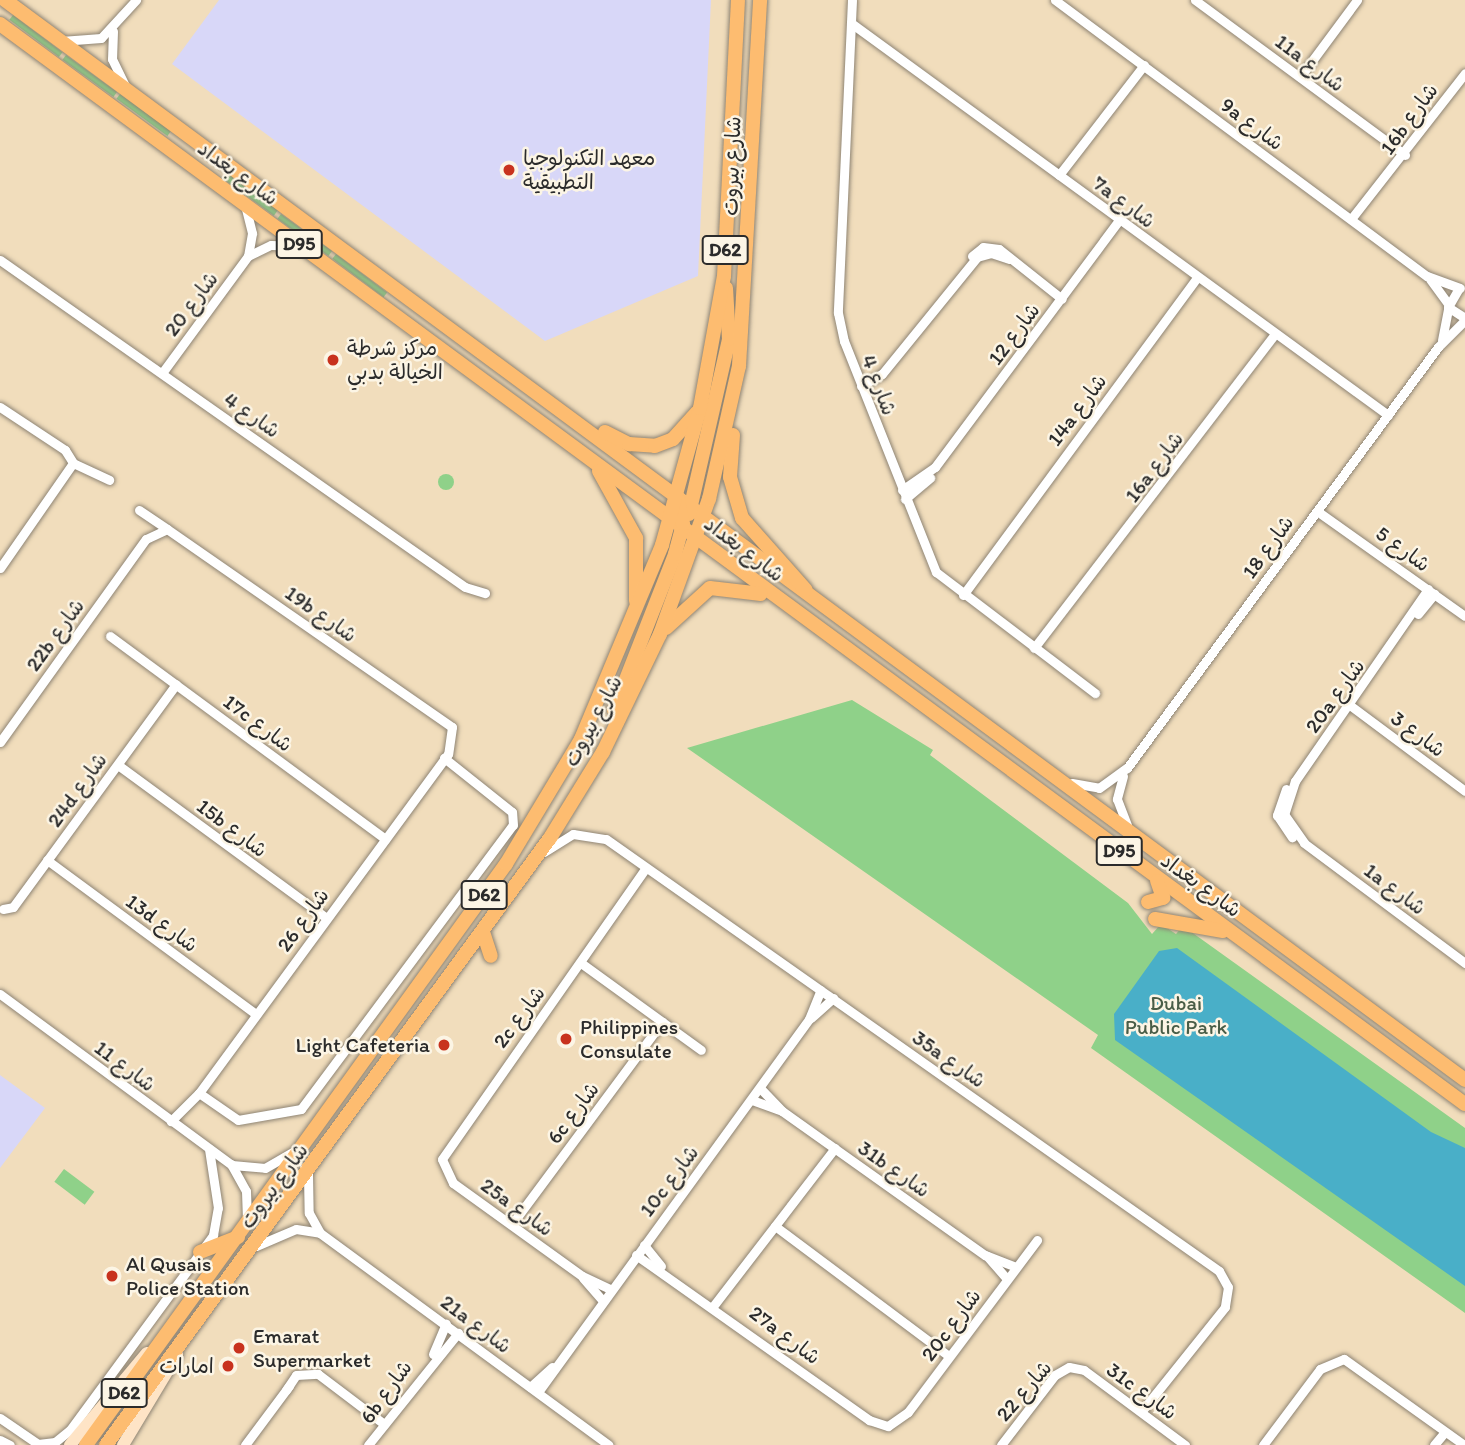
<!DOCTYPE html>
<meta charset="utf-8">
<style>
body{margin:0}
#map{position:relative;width:1465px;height:1445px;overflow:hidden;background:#f1ddbc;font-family:Itim,"Playpen Sans Arabic",sans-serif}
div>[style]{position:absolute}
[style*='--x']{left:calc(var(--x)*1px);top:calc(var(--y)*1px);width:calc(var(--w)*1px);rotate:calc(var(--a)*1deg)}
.built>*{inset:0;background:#d8d7f8}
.green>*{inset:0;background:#8fd189;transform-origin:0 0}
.round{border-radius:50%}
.water>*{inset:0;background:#49afc8}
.roads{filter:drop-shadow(0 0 2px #8e8474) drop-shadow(0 0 2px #8e8474)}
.minor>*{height:9px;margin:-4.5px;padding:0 4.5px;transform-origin:4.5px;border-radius:4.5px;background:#fff}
.secondary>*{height:12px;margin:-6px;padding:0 6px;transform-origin:6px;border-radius:6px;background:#fee4c6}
.primary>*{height:14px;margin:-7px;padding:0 7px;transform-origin:7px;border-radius:7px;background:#fdbc70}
.dots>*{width:19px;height:19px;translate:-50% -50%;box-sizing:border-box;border:4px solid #fcf5e5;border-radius:50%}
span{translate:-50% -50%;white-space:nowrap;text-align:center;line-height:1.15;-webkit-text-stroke:5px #fcf5e5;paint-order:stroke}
.shield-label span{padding:2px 5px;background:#fcf5e5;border:2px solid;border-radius:5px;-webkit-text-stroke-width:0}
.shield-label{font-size:19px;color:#2b2b2b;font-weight:700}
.street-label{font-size:21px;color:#2b2b2b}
.poi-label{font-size:21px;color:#2b2b2b}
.left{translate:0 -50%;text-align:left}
.right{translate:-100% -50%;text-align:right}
.park-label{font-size:21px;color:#495d47}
</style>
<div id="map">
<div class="built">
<div style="clip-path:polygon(219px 0,711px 0,698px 276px,545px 341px,172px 64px)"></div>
<div style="clip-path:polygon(0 1075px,45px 1108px,0 1168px)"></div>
</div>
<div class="green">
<div style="left:13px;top:15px;width:62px;height:6px;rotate:37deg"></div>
<div style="left:66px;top:55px;width:63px;height:6px;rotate:36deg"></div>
<div style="left:120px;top:94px;width:63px;height:6px;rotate:36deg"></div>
<div style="left:227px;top:173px;width:63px;height:7px;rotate:36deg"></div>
<div style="left:281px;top:214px;width:63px;height:6px;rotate:36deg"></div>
<div style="left:336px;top:254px;width:64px;height:6px;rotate:37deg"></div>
<div class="round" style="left:438px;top:474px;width:16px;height:16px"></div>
<div style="clip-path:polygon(852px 700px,933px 750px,930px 755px,1128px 903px,1152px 934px,1161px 924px,1176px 934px,1183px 926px,1465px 1128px,1465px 1313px,1091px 1048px,1098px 1035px,687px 748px)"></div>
<div style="left:64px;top:1169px;width:38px;height:16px;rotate:37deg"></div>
</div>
<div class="water">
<div style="clip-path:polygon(1177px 948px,1431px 1132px,1465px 1148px,1465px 1286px,1115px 1040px,1114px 1014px,1159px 951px)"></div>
</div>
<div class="roads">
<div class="minor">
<div style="--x:852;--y:0;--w:313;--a:92.6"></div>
<div style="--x:838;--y:313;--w:29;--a:78"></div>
<div style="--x:844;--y:341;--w:249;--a:68.3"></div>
<div style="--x:936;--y:572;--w:200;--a:37.3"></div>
<div style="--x:1055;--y:0;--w:463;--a:36.6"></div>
<div style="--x:1427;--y:276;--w:35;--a:20"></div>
<div style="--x:1195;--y:0;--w:261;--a:36.4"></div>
<div style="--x:851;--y:23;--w:665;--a:36.13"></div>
<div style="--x:113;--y:31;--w:28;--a:92"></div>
<div style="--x:112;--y:59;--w:30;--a:64"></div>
<div style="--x:61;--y:41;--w:40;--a:-4.3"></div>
<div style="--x:101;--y:38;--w:52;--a:-47.4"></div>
<div style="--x:1300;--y:77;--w:96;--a:-53.5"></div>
<div style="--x:1059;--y:175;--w:139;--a:-52.3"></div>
<div style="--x:1351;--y:219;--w:185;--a:-52"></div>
<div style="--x:248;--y:256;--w:25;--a:-26"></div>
<div style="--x:271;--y:245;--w:29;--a:2"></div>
<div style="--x:972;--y:256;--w:14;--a:-39"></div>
<div style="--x:983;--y:247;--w:16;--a:7"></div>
<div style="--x:999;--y:249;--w:80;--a:38.4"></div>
<div style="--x:0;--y:260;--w:568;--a:35.12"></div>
<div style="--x:465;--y:587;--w:21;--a:17"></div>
<div style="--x:1430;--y:279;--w:29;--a:54"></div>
<div style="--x:1459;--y:288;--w:22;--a:120"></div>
<div style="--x:1448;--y:307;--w:20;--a:33"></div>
<div style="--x:1442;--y:340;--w:32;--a:-79"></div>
<div style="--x:162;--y:373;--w:145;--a:-53.7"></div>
<div style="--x:248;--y:256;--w:23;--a:-80"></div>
<div style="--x:252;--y:233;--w:29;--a:-104"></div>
<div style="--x:861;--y:386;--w:24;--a:-30"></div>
<div style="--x:882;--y:374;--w:151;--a:-50.9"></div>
<div style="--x:977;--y:257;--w:15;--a:-16"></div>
<div style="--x:991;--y:253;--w:19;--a:18"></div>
<div style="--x:0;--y:407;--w:78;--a:33.5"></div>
<div style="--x:65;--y:450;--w:15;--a:58"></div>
<div style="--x:73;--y:463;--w:128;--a:124.8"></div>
<div style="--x:73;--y:463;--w:40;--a:25"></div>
<div style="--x:902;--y:490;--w:40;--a:-34.9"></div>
<div style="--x:935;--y:467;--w:308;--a:-53.3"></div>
<div style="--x:905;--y:499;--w:33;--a:-40"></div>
<div style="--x:139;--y:510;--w:34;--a:34"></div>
<div style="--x:1317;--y:511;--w:181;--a:35.4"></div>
<div style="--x:1428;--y:589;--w:234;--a:124.7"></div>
<div style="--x:1295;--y:781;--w:35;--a:108"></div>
<div style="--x:1284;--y:814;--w:35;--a:55"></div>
<div style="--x:1304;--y:843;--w:201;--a:36.7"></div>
<div style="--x:963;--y:595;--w:394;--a:-53.6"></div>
<div style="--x:1418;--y:614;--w:26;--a:-51"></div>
<div style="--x:110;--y:636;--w:342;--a:36.4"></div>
<div style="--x:1034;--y:648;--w:394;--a:-52.5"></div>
<div style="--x:1351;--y:706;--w:142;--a:36.7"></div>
<div style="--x:0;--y:742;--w:250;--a:-54.3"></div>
<div style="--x:146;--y:539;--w:23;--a:-25"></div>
<div style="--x:167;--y:529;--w:347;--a:34.8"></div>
<div style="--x:452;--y:727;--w:27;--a:98"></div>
<div style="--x:448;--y:754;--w:421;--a:126.3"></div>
<div style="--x:199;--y:1093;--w:40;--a:135"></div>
<div style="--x:118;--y:765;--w:258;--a:36.3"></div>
<div style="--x:1123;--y:776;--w:24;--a:105"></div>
<div style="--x:1117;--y:799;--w:28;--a:69"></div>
<div style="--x:1072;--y:783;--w:27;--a:10"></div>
<div style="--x:1099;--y:788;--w:34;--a:-36"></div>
<div style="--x:1127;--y:768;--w:523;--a:-53.55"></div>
<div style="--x:1438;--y:347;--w:38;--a:-45"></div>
<div style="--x:1286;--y:789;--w:28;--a:109"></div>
<div style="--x:1277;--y:815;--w:27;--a:56"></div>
<div style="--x:544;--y:852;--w:34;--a:-32"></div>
<div style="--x:573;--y:834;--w:33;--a:9"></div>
<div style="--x:606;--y:839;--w:750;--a:35.17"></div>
<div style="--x:1219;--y:1271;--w:18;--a:61"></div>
<div style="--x:1228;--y:1287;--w:20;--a:99"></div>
<div style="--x:1225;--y:1307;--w:134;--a:128.7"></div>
<div style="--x:47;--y:860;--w:260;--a:36.4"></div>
<div style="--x:3;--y:909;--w:10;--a:-11"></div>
<div style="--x:13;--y:907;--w:276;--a:-53.8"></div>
<div style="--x:581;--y:963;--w:148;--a:35.9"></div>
<div style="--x:0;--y:994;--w:287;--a:36.4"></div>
<div style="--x:231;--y:1164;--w:31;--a:61"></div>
<div style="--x:246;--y:1191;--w:30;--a:88"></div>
<div style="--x:811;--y:1018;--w:30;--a:-42"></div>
<div style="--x:760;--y:1088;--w:32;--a:46"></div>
<div style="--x:782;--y:1111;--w:249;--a:35.4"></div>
<div style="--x:985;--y:1255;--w:33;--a:21"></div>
<div style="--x:199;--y:1093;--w:47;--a:34.7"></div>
<div style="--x:238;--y:1120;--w:64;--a:-9.9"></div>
<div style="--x:301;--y:1109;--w:354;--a:-53.3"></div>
<div style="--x:513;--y:825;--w:13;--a:-94"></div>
<div style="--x:512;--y:812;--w:87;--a:-141.5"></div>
<div style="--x:752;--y:1100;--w:30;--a:20"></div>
<div style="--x:232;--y:1165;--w:33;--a:5"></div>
<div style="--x:265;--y:1168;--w:39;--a:-30"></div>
<div style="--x:308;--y:1174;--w:39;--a:89"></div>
<div style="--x:309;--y:1213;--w:23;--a:61"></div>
<div style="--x:320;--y:1233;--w:358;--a:36.3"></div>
<div style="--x:512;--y:1224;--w:252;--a:-53.4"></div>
<div style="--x:775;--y:1226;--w:217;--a:36.8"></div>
<div style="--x:644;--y:1245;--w:27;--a:51"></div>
<div style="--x:256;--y:1246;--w:43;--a:-23"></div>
<div style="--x:296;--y:1229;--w:24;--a:9"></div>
<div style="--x:636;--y:1255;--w:286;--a:35.3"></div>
<div style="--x:869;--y:1420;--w:20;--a:18"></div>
<div style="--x:888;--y:1426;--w:24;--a:-35"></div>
<div style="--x:908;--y:1412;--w:215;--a:-53.1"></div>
<div style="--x:987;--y:1256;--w:30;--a:49"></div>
<div style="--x:583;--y:1278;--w:29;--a:49"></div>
<div style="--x:610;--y:1289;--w:31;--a:-155"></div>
<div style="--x:582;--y:1276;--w:159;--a:-144.2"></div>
<div style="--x:453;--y:1183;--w:26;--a:-115"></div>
<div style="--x:442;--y:1159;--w:355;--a:-55"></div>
<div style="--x:714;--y:1305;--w:198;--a:-52.4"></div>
<div style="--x:433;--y:1354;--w:33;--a:-67"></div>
<div style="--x:530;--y:1387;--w:30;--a:-42"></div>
<div style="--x:286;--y:1390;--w:18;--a:-56"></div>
<div style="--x:296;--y:1375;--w:22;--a:-3"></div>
<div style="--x:318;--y:1374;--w:83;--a:37.1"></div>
<div style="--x:538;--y:1392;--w:461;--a:-54"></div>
<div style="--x:809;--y:1019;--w:31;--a:-68"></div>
<div style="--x:0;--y:1418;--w:46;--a:34.4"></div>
<div style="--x:38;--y:1444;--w:17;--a:-7"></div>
<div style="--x:55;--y:1442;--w:19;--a:-39"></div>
<div style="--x:70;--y:1430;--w:242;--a:-53.7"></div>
<div style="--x:213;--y:1235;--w:27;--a:-80"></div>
<div style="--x:218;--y:1208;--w:60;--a:-98.7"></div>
<div style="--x:0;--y:1440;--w:11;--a:27"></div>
<div style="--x:245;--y:1445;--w:74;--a:-53.3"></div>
<div style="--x:368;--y:1445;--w:144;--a:-51.2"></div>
<div style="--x:1001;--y:1445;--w:88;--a:-52.4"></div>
<div style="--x:1055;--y:1375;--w:16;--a:-30"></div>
<div style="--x:1069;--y:1367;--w:15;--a:11"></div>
<div style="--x:1084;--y:1370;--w:126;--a:36.6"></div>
<div style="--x:1263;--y:1445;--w:95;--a:-53.1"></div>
<div style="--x:1320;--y:1369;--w:26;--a:-23"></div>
<div style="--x:1344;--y:1359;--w:148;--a:35.6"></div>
<div style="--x:1434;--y:1445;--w:17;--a:-50"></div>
</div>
<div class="secondary">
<div style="--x:70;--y:1445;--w:120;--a:-50.1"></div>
<div style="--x:123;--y:1445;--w:105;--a:-59"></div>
</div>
<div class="primary">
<div style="--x:5;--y:0;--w:1816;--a:36.49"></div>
<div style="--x:0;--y:24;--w:1820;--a:36.4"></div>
<div style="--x:605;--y:432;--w:27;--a:27"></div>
<div style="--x:629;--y:444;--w:26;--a:4"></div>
<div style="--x:655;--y:446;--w:19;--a:-21"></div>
<div style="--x:673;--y:439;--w:36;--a:-48"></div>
<div style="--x:733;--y:435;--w:42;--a:94.1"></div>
<div style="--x:730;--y:477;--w:43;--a:73.7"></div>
<div style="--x:742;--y:518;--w:96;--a:48.4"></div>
<div style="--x:599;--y:471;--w:77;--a:61.1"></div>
<div style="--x:636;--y:538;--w:63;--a:90"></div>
<div style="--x:689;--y:514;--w:180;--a:-77.1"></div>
<div style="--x:729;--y:339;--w:51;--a:-93.4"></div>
<div style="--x:666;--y:628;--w:59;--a:-42.3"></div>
<div style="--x:710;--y:588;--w:51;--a:6.7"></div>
<div style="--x:614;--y:710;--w:168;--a:-68.6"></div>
<div style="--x:675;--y:554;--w:31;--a:-75"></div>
<div style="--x:683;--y:524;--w:29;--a:-102"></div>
<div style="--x:1148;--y:902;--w:16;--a:-15"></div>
<div style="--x:1163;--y:898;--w:18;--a:-109"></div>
<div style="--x:1155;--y:919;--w:69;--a:10"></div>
<div style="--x:483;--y:932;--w:25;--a:72"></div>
<div style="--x:200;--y:1252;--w:41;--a:-21.5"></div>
<div style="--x:86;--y:1445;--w:717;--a:-54.14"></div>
<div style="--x:506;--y:864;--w:146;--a:-59"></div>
<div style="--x:581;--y:739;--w:210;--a:-67.3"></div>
<div style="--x:662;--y:545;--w:142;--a:-74.5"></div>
<div style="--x:700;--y:408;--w:134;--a:-79.7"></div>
<div style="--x:724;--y:276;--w:276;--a:-87.1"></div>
<div style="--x:106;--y:1445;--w:752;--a:-53.82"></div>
<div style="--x:550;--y:838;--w:101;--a:-58.4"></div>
<div style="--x:603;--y:752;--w:131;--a:-64.2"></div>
<div style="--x:660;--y:634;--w:144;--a:-70.1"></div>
<div style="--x:709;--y:499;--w:136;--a:-77.3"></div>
<div style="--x:739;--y:366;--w:367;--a:-86.7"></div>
</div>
</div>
<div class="dots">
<div style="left:509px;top:170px;background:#c8321e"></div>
<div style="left:333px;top:360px;background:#c8321e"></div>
<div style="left:566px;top:1039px;background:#c8321e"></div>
<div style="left:444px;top:1045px;background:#c8321e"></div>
<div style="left:112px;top:1276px;background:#c8321e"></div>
<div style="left:239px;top:1348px;background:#c8321e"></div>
<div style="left:228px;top:1366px;background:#c8321e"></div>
</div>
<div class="shield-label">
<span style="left:299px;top:244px">D95</span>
<span style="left:725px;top:250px">D62</span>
<span style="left:1119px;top:851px">D95</span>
<span style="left:484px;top:895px">D62</span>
<span style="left:124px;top:1393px">D62</span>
</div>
<div class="street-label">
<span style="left:1310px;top:63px;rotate:37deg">11a شارع</span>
<span style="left:1409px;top:119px;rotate:-54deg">16b شارع</span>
<span style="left:1252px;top:124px;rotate:37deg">9a شارع</span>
<span style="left:732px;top:166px;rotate:-88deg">شارع بيروت</span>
<span style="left:238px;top:173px;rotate:36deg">شارع بغداد</span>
<span style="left:1124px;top:202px;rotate:37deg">7a شارع</span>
<span style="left:191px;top:304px;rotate:-53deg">شارع 20</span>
<span style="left:1014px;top:334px;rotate:-53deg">شارع 12</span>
<span style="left:879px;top:385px;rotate:69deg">شارع 4</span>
<span style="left:1077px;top:410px;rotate:-53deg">14a شارع</span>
<span style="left:252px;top:415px;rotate:35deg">شارع 4</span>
<span style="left:1154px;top:467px;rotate:-53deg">16a شارع</span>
<span style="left:1268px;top:547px;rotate:-54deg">شارع 18</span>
<span style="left:744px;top:549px;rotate:37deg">شارع بغداد</span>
<span style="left:1403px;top:549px;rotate:36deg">شارع 5</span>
<span style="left:321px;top:614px;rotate:35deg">19b شارع</span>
<span style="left:55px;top:635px;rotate:-54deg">22b شارع</span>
<span style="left:1335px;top:696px;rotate:-54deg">20a شارع</span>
<span style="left:593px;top:721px;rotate:-62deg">شارع بيروت</span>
<span style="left:258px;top:723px;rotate:37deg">17c شارع</span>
<span style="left:1418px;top:734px;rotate:37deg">شارع 3</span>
<span style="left:77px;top:790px;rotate:-54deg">24d شارع</span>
<span style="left:232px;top:828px;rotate:37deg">15b شارع</span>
<span style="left:1201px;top:885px;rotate:36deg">شارع بغداد</span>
<span style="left:1395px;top:889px;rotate:37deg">1a شارع</span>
<span style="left:303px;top:920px;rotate:-54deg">شارع 26</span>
<span style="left:162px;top:923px;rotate:36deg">13d شارع</span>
<span style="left:519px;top:1017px;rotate:-53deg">2c شارع</span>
<span style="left:949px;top:1059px;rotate:35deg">35a شارع</span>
<span style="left:125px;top:1066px;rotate:37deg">شارع 11</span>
<span style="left:573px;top:1113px;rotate:-53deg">6c شارع</span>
<span style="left:894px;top:1169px;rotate:35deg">31b شارع</span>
<span style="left:669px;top:1181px;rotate:-53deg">10c شارع</span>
<span style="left:274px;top:1186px;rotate:-54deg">شارع بيروت</span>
<span style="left:517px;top:1207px;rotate:36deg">25a شارع</span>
<span style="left:476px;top:1324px;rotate:37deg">21a شارع</span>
<span style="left:951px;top:1325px;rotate:-53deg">20c شارع</span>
<span style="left:785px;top:1335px;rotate:37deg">27a شارع</span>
<span style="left:1024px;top:1391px;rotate:-49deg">شارع 22</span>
<span style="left:1142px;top:1391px;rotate:36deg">31c شارع</span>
<span style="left:386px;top:1392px;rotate:-54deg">6b شارع</span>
</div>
<div class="poi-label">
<span class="left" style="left:523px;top:170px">معهد التكنولوجيا<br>التطبيقية</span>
<span class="left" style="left:347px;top:360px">مركز شرطة<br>الخيالة بدبي</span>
<span class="left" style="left:580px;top:1039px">Philippines<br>Consulate</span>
<span class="right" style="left:430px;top:1045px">Light Cafeteria</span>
<span class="left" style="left:126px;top:1276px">Al Qusais<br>Police Station</span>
<span class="left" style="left:253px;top:1348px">Emarat<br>Supermarket</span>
<span class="right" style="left:214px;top:1366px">امارات</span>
</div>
<div class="park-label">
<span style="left:1176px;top:1015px">Dubai<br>Public Park</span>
</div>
</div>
